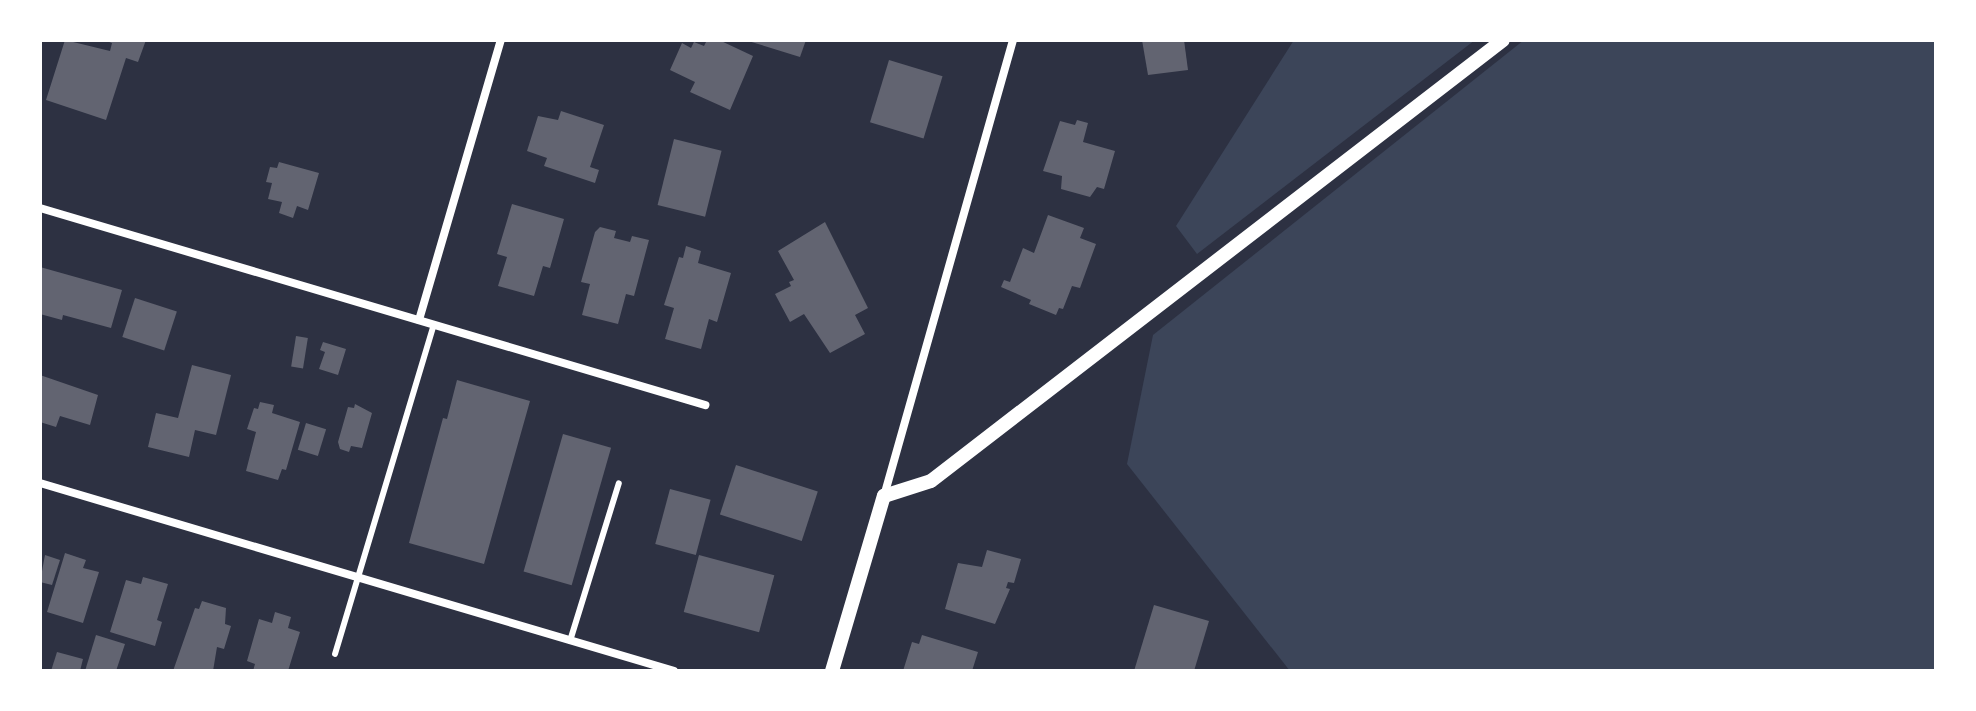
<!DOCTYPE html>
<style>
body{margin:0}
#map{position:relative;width:1976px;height:711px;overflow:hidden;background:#2d3142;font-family:"Sofia Sans Condensed",sans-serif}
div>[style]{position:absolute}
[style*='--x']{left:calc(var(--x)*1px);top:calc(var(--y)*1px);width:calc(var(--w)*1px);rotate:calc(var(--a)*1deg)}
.green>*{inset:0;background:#3c4559}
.building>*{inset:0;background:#626471;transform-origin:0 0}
.service>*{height:6px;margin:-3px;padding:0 3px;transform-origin:3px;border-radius:3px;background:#fff}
.minor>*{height:8px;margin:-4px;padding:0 4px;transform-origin:4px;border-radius:4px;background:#fff}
.tertiary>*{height:14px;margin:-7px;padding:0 7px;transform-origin:7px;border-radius:7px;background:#fff}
span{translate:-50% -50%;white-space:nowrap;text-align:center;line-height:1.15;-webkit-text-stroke:8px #fff;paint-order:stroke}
.frame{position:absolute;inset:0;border:42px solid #fff;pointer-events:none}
</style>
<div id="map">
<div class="green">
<div style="clip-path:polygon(1294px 40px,1475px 40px,1197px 254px,1176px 226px)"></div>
<div style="clip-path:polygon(1524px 40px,1936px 40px,1936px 671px,1290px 671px,1127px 464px,1153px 335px)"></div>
</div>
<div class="building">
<div style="clip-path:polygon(65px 40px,110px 51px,112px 43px,104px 40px,146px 40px,138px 62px,126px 58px,106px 120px,46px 100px)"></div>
<div style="clip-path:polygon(707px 40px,719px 40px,753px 56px,730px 110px,690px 92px,695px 82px,670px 70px,682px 43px,691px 48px,694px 42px,704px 46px)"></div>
<div style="clip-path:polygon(745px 40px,806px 40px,800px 57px)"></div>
<div style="clip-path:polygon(1142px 40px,1184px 40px,1188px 70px,1148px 75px)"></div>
<div style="left:889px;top:60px;width:56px;height:65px;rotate:17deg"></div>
<div style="clip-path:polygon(561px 111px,604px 125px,590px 167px,599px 170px,595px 183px,544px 166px,547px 158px,527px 151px,538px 116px,558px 120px)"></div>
<div style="clip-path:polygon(1077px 120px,1088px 123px,1083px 142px,1115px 151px,1104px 189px,1097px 187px,1090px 197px,1061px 189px,1062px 176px,1043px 171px,1060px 121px,1075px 125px)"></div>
<div style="left:674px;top:139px;width:49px;height:68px;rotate:14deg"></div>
<div style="clip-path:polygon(279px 162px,319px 173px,308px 210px,297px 206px,293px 218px,279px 213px,282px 202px,268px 199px,272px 183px,266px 182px,270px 167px,277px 168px)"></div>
<div style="clip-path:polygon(512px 204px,564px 219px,550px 268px,543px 266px,534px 296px,498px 286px,507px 257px,497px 254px)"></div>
<div style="clip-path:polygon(1048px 215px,1084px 228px,1080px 238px,1096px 244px,1080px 288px,1072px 286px,1063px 309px,1059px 308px,1056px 315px,1029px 304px,1031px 300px,1001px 287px,1004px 280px,1010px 282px,1023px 248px,1034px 253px)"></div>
<div style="clip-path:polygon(825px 222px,868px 308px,855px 315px,865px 334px,830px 353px,804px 314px,790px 322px,775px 294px,791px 286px,789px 282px,794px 280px,778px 251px)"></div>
<div style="clip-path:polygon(600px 227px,616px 231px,614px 238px,630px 242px,632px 236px,649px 240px,634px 296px,626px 294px,618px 324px,582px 315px,590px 284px,581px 282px,595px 232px)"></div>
<div style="clip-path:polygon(686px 246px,701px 251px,698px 263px,731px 273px,717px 322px,709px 319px,701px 349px,665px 339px,674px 308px,664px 305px,679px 257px,683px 258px)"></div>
<div style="clip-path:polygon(40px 267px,122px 290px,111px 328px,63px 315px,62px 320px,40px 314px)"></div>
<div style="left:135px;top:298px;width:44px;height:41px;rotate:18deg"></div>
<div style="left:296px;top:336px;width:12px;height:31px;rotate:9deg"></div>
<div style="clip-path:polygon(323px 342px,346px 349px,338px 375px,319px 369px,325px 352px,320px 350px)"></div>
<div style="clip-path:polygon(192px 365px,231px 375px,216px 435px,195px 430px,189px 457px,148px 447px,156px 413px,178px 418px)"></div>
<div style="clip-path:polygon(40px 375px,98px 395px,90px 425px,60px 416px,56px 427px,40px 422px)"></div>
<div style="clip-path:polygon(457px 380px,530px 401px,484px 564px,409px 543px,443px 418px,447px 419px)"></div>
<div style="clip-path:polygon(260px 402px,274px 405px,272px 413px,300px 422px,286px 470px,282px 469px,278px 480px,246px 471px,256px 432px,247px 429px,254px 408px,258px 409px)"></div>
<div style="clip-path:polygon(355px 404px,372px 413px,362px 448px,351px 446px,349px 452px,340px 449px,338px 442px,348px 407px,354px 408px)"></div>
<div style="left:306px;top:423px;width:21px;height:28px;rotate:17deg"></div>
<div style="left:563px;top:434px;width:50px;height:143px;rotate:16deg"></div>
<div style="left:736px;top:465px;width:86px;height:52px;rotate:18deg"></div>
<div style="left:670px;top:489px;width:42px;height:57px;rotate:15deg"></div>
<div style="clip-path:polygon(987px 550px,1021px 559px,1014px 583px,1008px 582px,1006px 588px,1010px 589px,995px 624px,945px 609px,958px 563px,982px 567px)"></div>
<div style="clip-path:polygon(65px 553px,86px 560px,83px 568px,99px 572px,83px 623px,47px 612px)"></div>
<div style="clip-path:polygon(45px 555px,60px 560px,52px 585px,40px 582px)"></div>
<div style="left:699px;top:555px;width:78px;height:59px;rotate:15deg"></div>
<div style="clip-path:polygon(143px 577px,168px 584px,157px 620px,162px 622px,155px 646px,110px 632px,126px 580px,141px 584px)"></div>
<div style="clip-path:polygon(202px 601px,226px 608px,225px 624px,231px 626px,224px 649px,217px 647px,213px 671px,173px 671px,195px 608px,199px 609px)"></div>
<div style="clip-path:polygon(1154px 605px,1209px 621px,1194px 671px,1134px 671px)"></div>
<div style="clip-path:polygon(275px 612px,291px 617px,288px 628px,300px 632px,288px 671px,253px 671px,255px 664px,247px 661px,259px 619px,272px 623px)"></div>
<div style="clip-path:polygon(96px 635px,125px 644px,116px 671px,85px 671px)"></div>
<div style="clip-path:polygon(922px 635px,978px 652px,972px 671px,903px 671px,912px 642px,919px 644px)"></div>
<div style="clip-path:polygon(57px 652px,83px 659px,80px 671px,51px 671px)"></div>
</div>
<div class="service">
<div style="--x:570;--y:641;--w:165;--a:-72.8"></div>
<div style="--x:335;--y:654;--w:344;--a:-73.3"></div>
</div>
<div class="minor">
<div style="--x:40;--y:208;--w:694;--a:16.5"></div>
<div style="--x:419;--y:320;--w:292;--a:-73.7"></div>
<div style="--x:40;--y:483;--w:661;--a:16.52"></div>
<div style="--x:884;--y:496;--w:474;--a:-74.2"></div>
</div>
<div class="tertiary">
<div style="--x:832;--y:671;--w:183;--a:-73.5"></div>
<div style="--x:884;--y:496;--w:49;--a:-17.7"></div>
<div style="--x:931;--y:481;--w:722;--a:-37.63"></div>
</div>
<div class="frame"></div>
</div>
